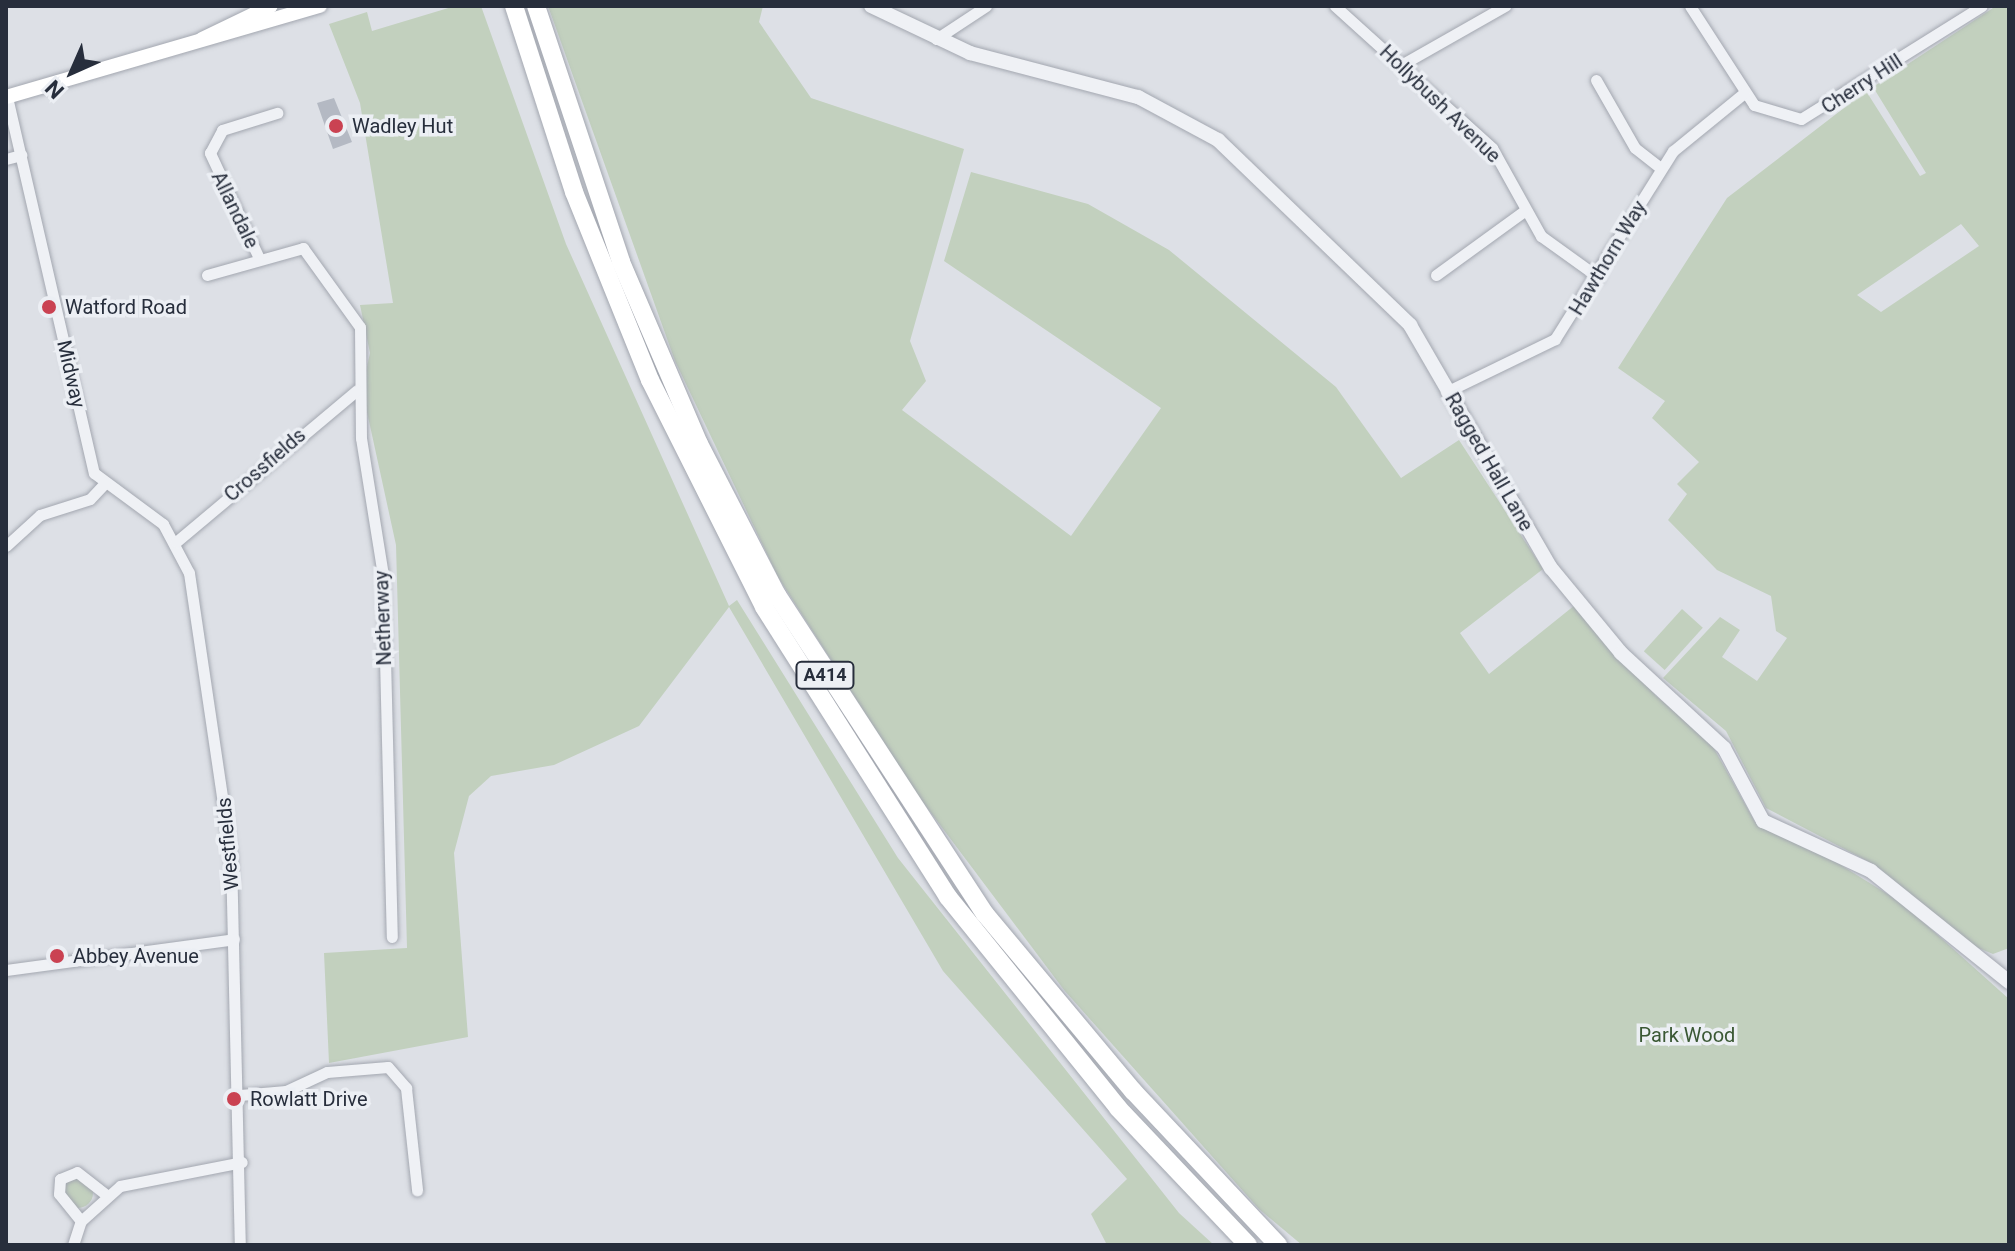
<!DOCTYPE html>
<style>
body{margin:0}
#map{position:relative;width:2015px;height:1251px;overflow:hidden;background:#dde0e6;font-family:Roboto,sans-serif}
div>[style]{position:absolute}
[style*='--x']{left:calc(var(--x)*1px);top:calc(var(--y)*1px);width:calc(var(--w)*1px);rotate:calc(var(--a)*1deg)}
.green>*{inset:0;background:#c2d0be;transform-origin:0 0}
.round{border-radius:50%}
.building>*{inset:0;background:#b4b9c3}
.roads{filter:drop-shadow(0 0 2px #a3a7b0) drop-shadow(0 0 2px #a3a7b0)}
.minor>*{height:11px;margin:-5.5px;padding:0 5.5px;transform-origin:5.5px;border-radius:5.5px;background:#eff1f5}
.tertiary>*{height:14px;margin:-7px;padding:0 7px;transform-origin:7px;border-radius:7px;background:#eff1f5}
.secondary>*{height:14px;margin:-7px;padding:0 7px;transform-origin:7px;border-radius:7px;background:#fff}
.trunk>*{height:18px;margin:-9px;padding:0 9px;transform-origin:9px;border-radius:9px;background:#fff}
.dots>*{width:22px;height:22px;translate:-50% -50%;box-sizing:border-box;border:4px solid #eceff4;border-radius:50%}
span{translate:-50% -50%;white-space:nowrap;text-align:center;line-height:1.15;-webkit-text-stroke:7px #eceff4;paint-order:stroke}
.shield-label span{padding:2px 6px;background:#eceff4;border:2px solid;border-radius:6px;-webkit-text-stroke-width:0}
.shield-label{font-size:18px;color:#272e3c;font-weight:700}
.street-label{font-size:20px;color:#272e3c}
.poi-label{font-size:20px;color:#272e3c}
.left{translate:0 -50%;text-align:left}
.park-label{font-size:20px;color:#3a5834}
.frame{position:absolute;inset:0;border:8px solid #272e3c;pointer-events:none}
.north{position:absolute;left:32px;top:32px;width:80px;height:80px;-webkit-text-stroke:6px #eceff4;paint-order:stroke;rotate:225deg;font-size:22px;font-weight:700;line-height:32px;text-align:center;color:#272e3c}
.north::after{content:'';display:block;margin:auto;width:28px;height:36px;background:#272e3c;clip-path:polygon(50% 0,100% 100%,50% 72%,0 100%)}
</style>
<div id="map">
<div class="green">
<div style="clip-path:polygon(455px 6px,481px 6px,566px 244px,729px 606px,737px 600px,898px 858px,1179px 1213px,1214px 1245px,1107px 1245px,1091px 1214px,1127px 1179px,943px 971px,729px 607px,639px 726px,554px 765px,491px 776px,469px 796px,454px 853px,468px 1037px,329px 1063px,324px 953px,407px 948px,396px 545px,362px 389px,370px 353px,360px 305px,393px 303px,360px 103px,329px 24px,367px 12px,372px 31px)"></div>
<div style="clip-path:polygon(548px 6px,763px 6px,759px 22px,811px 98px,964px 149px,910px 341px,926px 381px,902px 410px,1071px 536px,1161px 408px,944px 261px,971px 172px,1088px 204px,1169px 250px,1336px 387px,1401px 478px,1459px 440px,1543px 569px,1460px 633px,1489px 674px,1575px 605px,1656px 696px,1707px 736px,1755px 822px,1810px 846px,1902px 903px,2009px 999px,2009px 1245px,1302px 1245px,1259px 1209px,1064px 990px,916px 793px,778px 577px,675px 361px)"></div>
<div style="clip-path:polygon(evenodd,1996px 6px,2009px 6px,2009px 948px,1993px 954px,1971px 945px,1875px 865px,1766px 808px,1726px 731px,1663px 678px,1720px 617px,1740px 630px,1722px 657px,1757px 681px,1787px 638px,1776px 631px,1771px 596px,1717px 570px,1668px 520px,1687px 494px,1677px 484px,1699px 462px,1652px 418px,1665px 401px,1618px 368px,1727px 198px,1866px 91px,1920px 176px,1926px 173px,1873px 87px,1996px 6px,1961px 224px,1979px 246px,1881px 312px,1857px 295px,1961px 224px)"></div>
<div style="left:1682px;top:609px;width:28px;height:57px;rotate:42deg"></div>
<div class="round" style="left:63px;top:1178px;width:30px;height:30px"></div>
</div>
<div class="building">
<div style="clip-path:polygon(334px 98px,352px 142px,333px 149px,317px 103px)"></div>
</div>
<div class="roads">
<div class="minor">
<div style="--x:1335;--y:6;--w:212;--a:42.1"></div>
<div style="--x:1492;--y:148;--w:101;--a:60.9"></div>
<div style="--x:1541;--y:236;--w:70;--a:35.7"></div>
<div style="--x:1690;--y:6;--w:118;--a:57.1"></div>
<div style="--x:1754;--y:105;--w:49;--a:16.6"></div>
<div style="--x:1801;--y:119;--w:213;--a:-32"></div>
<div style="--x:936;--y:39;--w:60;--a:-33.4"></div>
<div style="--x:1401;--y:65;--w:120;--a:-29.6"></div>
<div style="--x:1596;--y:80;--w:78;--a:60.2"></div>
<div style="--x:1635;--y:148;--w:33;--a:38"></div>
<div style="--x:7;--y:97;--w:386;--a:77"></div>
<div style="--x:94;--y:473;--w:86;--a:36.5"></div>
<div style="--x:163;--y:524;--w:55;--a:62"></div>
<div style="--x:189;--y:573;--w:286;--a:81.6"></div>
<div style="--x:231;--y:856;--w:389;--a:88.7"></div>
<div style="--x:6;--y:159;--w:16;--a:-15"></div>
<div style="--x:258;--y:256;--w:114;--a:-115"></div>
<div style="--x:210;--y:153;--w:26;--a:-62"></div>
<div style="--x:222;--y:130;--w:58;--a:-17.2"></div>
<div style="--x:207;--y:275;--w:100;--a:-15.7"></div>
<div style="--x:303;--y:248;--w:97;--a:54.2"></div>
<div style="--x:360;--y:327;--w:111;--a:89.5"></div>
<div style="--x:361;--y:438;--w:140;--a:80.9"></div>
<div style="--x:383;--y:576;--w:361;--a:88.6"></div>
<div style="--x:1436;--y:275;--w:109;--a:-36"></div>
<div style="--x:1446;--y:392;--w:121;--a:-25.9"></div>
<div style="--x:1555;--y:339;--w:222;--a:-57.9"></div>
<div style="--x:1673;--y:151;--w:92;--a:-39.2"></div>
<div style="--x:176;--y:542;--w:236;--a:-40"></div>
<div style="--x:6;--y:546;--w:46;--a:-42.4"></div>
<div style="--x:40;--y:515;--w:52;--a:-17.7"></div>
<div style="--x:90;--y:499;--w:22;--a:-47"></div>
<div style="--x:6;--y:970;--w:230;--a:-7.7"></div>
<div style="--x:240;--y:1095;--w:46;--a:-5"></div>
<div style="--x:286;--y:1091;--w:45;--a:-24.9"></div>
<div style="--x:327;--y:1072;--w:61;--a:-4.7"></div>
<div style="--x:388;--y:1067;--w:28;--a:49"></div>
<div style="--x:406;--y:1088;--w:103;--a:83.8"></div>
<div style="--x:81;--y:1221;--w:35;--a:-129"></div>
<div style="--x:59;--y:1194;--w:15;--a:-86"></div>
<div style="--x:60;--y:1179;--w:18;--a:-22"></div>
<div style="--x:77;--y:1172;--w:37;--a:38"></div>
<div style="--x:73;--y:1245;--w:25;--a:-72"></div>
<div style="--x:81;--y:1221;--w:52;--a:-41.9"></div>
<div style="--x:120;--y:1186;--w:124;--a:-11.1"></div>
</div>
<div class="tertiary">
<div style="--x:871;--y:6;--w:110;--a:25.4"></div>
<div style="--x:970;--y:53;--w:174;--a:14.7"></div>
<div style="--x:1138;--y:97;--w:91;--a:28.3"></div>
<div style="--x:1218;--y:140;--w:267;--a:43.9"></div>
<div style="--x:1410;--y:325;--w:281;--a:59.9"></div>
<div style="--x:1551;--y:568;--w:110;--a:50.5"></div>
<div style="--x:1621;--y:653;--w:140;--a:42.7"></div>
<div style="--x:1724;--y:748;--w:83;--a:61.9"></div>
<div style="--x:1763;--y:821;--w:119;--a:24.8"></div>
<div style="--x:1871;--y:871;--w:177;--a:38.8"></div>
</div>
<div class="secondary">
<div style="--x:202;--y:39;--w:76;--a:-25.6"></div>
<div style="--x:6;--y:97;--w:327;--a:-16.2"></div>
</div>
<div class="trunk">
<div style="--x:514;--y:6;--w:195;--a:72.1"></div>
<div style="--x:574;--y:192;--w:203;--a:68"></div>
<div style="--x:650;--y:380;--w:254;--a:63.3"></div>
<div style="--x:764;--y:607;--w:343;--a:57.6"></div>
<div style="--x:948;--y:897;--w:271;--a:51.1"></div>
<div style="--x:1118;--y:1108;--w:189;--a:46.5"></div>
<div style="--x:536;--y:6;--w:270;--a:71.6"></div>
<div style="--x:621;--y:262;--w:198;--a:66.8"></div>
<div style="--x:699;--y:444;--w:170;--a:62.7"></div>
<div style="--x:777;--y:595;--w:381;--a:56.9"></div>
<div style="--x:985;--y:914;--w:231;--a:50.1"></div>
<div style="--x:1133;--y:1091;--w:212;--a:46.7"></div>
</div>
</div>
<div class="dots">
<div style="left:336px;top:126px;background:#ca4252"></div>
<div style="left:49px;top:307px;background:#ca4252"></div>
<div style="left:57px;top:956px;background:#ca4252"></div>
<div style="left:234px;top:1099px;background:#ca4252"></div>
</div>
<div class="shield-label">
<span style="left:825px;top:675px">A414</span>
</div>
<div class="street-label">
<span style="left:1862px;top:84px;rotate:-33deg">Cherry Hill</span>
<span style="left:1440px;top:104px;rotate:44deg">Hollybush Avenue</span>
<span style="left:235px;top:210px;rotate:64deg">Allandale</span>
<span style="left:1608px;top:258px;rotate:-59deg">Hawthorn Way</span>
<span style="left:71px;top:374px;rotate:77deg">Midway</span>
<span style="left:1489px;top:462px;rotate:60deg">Ragged Hall Lane</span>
<span style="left:265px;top:465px;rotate:-41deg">Crossfields</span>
<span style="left:383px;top:618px;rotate:-92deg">Netherway</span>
<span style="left:228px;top:844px;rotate:-95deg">Westfields</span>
</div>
<div class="poi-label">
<span class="left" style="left:352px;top:126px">Wadley Hut</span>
<span class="left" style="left:65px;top:307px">Watford Road</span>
<span class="left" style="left:73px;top:956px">Abbey Avenue</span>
<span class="left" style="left:250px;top:1099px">Rowlatt Drive</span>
</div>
<div class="park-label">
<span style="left:1687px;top:1035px">Park Wood</span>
</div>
<div class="frame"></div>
<div class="north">N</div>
</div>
